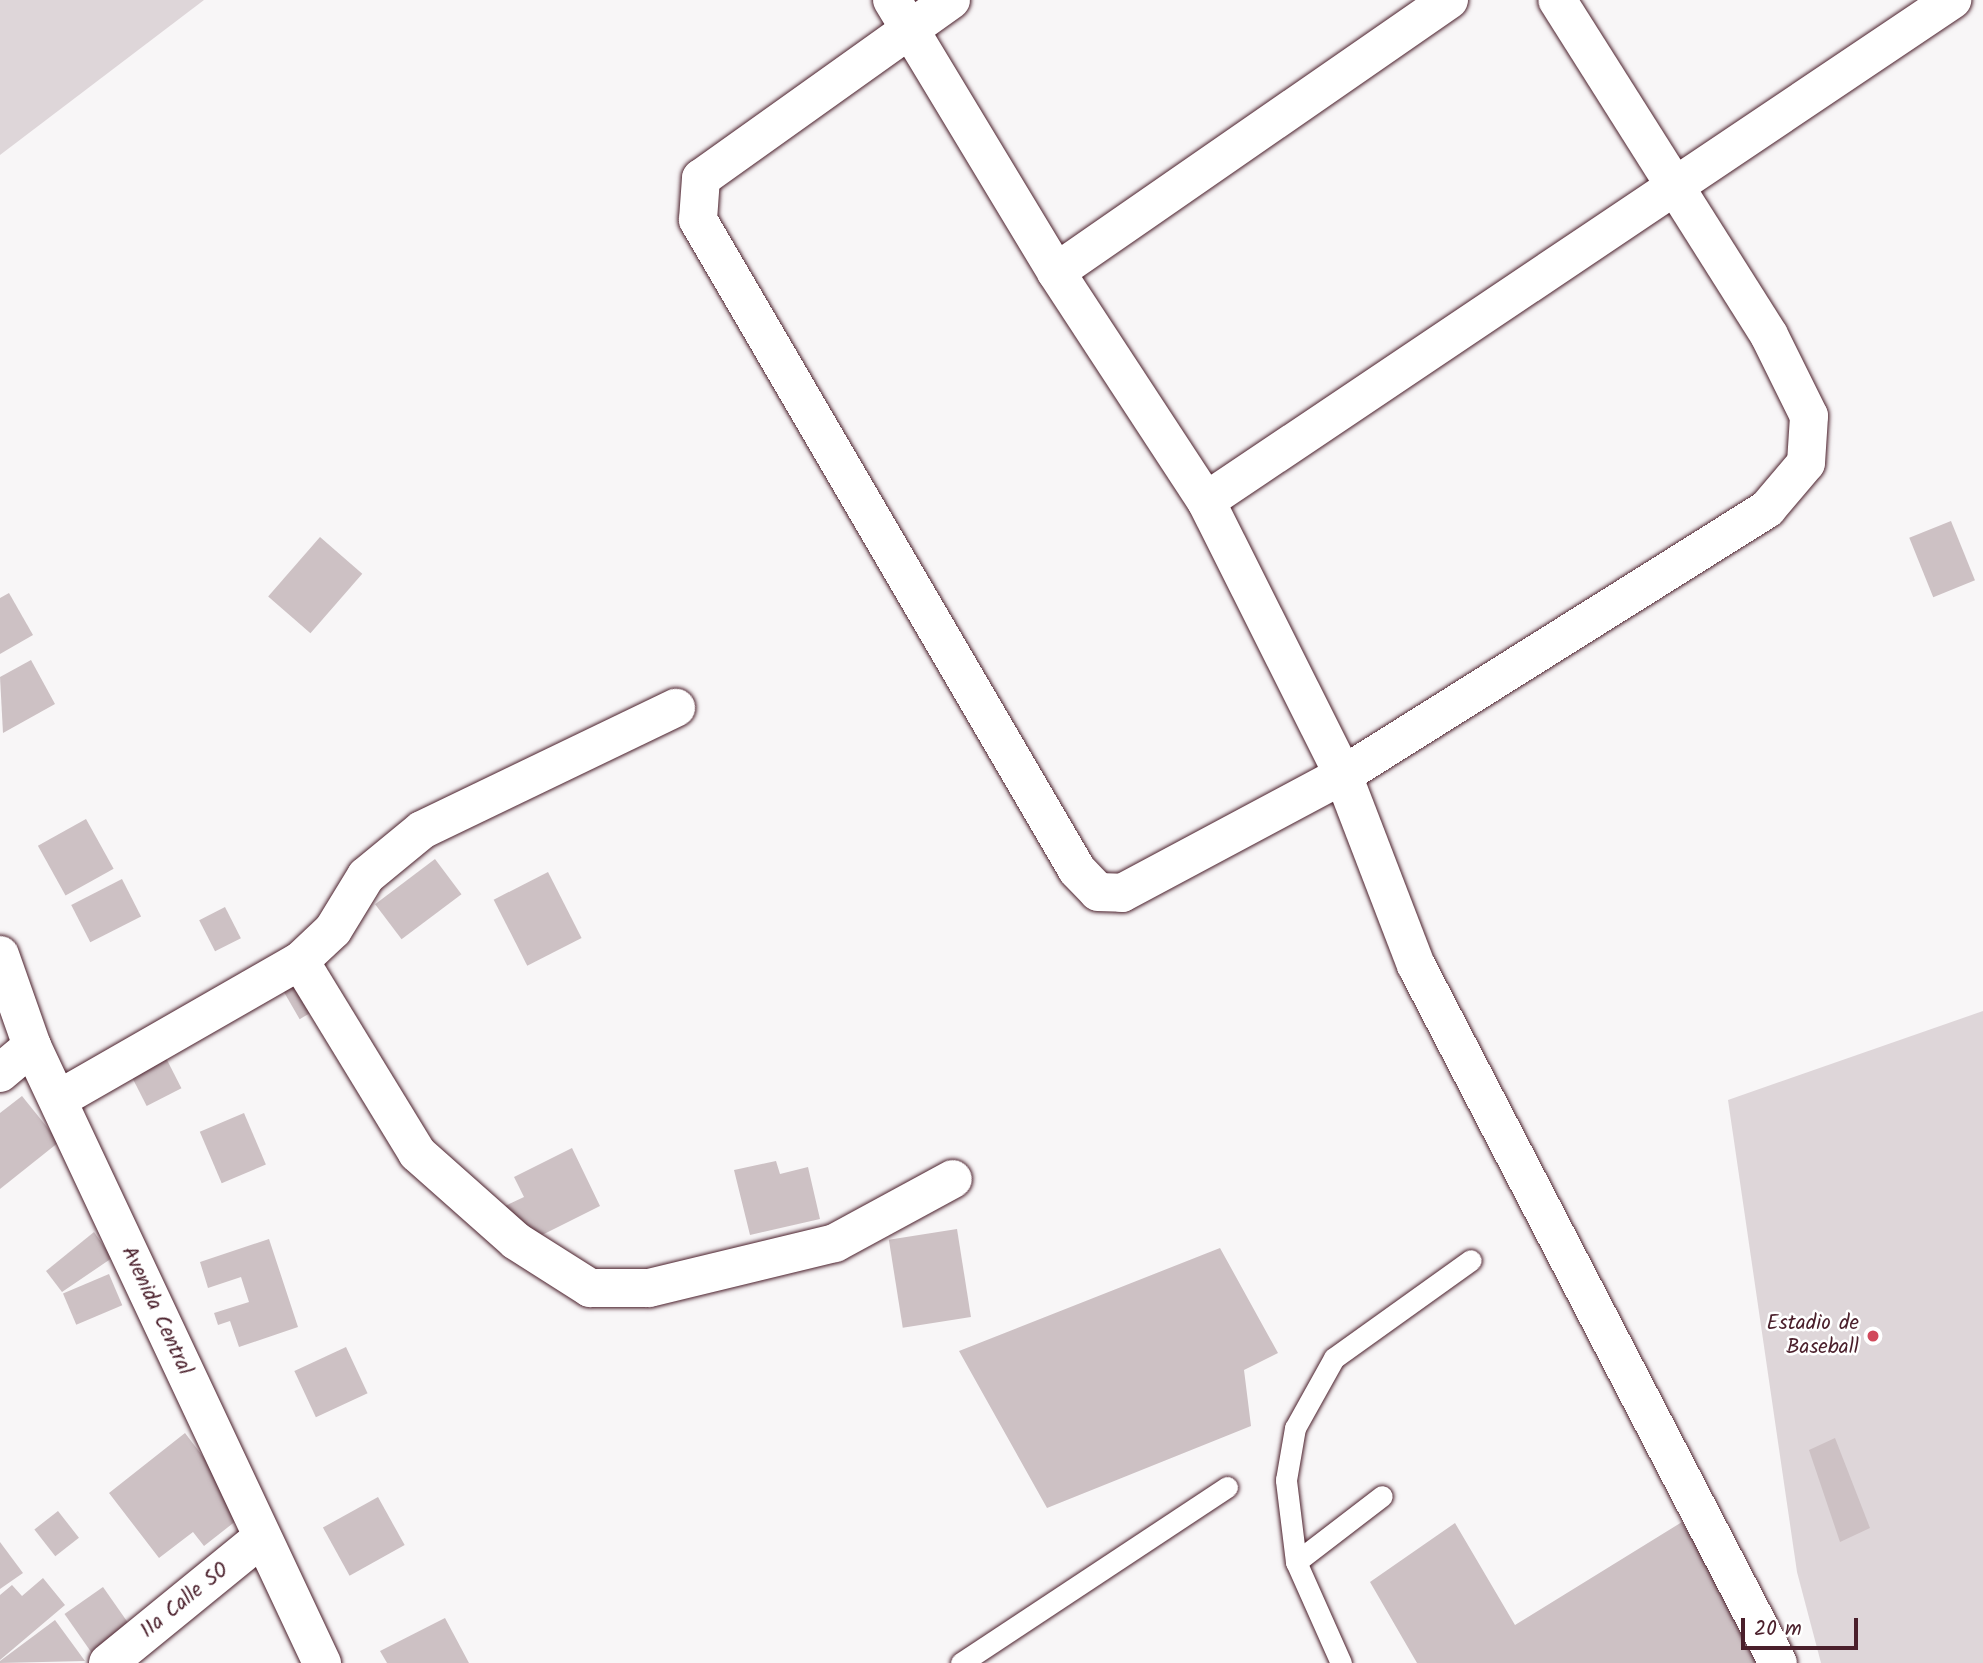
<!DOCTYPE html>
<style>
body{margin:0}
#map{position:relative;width:1983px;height:1663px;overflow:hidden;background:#f8f6f7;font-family:Kalam,sans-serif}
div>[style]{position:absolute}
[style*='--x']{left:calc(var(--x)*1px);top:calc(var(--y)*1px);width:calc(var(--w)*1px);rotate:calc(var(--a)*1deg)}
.green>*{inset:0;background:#ded6d9}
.building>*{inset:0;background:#cdc1c4;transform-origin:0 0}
.roads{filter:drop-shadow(0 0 2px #4a1f2b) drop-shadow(0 0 2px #4a1f2b)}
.service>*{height:21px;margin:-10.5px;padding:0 10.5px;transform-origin:10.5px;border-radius:10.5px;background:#fff}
.minor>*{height:38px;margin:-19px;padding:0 19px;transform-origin:19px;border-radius:19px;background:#fff}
.dots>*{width:19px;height:19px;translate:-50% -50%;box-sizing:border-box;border:4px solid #fff;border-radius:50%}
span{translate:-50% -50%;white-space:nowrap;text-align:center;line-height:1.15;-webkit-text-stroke:5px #fff;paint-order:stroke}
.street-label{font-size:21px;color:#4a1f2b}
.poi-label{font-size:21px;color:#4a1f2b}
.right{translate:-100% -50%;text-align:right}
.scale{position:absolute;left:1741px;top:1618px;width:117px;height:32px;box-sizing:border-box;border:4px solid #4a1f2b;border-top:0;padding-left:9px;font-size:21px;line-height:24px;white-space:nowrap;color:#4a1f2b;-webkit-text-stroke:5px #fff;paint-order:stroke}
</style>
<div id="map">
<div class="green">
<div style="clip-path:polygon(0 0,204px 0,0 155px)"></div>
<div style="clip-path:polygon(1983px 1011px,1983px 1663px,1821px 1663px,1797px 1572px,1728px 1100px)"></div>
</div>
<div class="building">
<div style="left:1951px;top:521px;width:64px;height:45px;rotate:68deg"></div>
<div style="left:320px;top:537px;width:56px;height:79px;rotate:41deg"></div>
<div style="clip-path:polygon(9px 593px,33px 635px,0 654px,0 598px)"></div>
<div style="clip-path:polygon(31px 660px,55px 704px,3px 733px,0 677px)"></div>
<div style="left:86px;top:819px;width:57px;height:55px;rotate:61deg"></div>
<div style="left:435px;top:859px;width:44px;height:75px;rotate:53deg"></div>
<div style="left:548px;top:872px;width:74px;height:61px;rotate:63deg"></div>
<div style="left:122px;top:879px;width:42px;height:57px;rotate:63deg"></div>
<div style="left:225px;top:907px;width:35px;height:29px;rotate:63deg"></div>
<div style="left:303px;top:971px;width:40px;height:27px;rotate:60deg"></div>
<div style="left:166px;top:1058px;width:34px;height:39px;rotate:63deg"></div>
<div style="clip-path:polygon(22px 1096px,59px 1142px,0 1189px,0 1113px)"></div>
<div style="left:244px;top:1113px;width:56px;height:48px;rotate:67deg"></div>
<div style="clip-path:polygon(572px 1148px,600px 1206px,524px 1244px,505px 1206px,524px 1197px,514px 1177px)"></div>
<div style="clip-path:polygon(776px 1161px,780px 1174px,808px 1167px,820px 1219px,750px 1235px,734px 1170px)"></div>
<div style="left:957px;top:1229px;width:89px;height:69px;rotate:81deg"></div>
<div style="clip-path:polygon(94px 1232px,112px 1258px,62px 1292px,46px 1271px)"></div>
<div style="clip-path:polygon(269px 1239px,298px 1327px,239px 1347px,230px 1321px,218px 1325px,214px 1313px,249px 1302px,241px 1277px,208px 1288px,200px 1262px)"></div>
<div style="clip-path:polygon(1220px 1248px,1278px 1353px,1244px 1370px,1251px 1426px,1047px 1508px,959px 1351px)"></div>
<div style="left:109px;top:1274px;width:34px;height:50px;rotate:67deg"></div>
<div style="left:346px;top:1347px;width:51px;height:57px;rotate:65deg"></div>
<div style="clip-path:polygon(185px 1433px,246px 1513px,204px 1546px,193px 1532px,159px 1558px,109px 1493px)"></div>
<div style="clip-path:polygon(1835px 1438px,1870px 1528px,1840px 1542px,1809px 1450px)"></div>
<div style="left:378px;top:1497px;width:55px;height:63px;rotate:61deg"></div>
<div style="left:58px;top:1511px;width:34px;height:30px;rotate:52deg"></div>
<div style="clip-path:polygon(1682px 1522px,1764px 1663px,1417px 1663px,1370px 1582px,1455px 1523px,1515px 1625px)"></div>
<div style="clip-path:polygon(0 1542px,23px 1573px,0 1589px)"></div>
<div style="clip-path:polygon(43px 1578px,65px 1605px,0 1660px,0 1595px,12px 1585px,22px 1596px)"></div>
<div style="left:103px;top:1587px;width:54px;height:47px;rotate:55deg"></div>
<div style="clip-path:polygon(445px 1618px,469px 1663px,387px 1663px,380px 1651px)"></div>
<div style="clip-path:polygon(55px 1620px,85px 1661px,0 1663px,0 1661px)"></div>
</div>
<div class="roads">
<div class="service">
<div style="--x:1296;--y:1562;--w:83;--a:-97"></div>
<div style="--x:1286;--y:1480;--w:53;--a:-80.2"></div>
<div style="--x:1295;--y:1428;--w:80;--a:-60.9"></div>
<div style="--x:1334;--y:1358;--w:168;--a:-35.6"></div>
<div style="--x:961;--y:1663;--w:319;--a:-33.5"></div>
<div style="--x:1341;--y:1663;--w:111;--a:-114"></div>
<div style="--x:1296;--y:1562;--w:108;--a:-37.5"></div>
</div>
<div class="minor">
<div style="--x:892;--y:0;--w:318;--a:58.9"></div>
<div style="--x:1056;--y:272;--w:274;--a:56.8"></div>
<div style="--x:1206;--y:501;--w:306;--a:63.4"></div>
<div style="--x:1343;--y:775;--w:204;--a:69"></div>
<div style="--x:1416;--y:965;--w:786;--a:62.59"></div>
<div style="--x:951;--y:0;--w:307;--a:144.5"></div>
<div style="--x:701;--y:178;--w:42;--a:94.1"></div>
<div style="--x:698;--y:220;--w:752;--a:59.75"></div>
<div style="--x:1077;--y:870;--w:30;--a:46"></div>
<div style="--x:1098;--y:892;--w:24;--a:2"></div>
<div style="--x:1122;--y:893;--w:251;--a:-28.1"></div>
<div style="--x:1343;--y:775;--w:501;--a:-32.1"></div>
<div style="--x:1767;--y:509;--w:60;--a:-49.7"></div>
<div style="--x:1806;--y:463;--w:47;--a:-86.3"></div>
<div style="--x:1809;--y:416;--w:90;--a:-116.3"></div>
<div style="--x:1769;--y:335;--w:396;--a:-122.3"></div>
<div style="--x:1056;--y:272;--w:478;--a:-34.7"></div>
<div style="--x:1206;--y:501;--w:899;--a:-33.88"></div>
<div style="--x:0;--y:955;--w:96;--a:70.6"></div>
<div style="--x:32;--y:1046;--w:682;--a:64.83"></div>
<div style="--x:300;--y:961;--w:225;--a:58.6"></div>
<div style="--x:417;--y:1153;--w:132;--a:41.6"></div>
<div style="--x:516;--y:1241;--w:88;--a:32.4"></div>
<div style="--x:590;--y:1288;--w:59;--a:0"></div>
<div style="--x:649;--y:1288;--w:191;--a:-13.6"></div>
<div style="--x:835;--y:1243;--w:134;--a:-28.5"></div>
<div style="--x:0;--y:1073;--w:42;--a:-40.2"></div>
<div style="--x:59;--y:1099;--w:278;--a:-29.8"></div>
<div style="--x:300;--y:961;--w:45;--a:-43.2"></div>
<div style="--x:333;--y:930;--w:63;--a:-58.6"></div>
<div style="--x:366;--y:876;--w:72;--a:-39.4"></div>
<div style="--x:422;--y:830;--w:282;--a:-25.7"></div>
<div style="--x:108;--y:1663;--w:198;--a:-39.2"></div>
</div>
</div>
<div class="dots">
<div style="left:1873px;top:1336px;background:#d1495b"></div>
</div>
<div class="street-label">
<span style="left:156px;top:1311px;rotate:65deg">Avenida Central</span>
<span style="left:185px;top:1601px;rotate:-39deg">11a Calle SO</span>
</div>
<div class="poi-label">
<span class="right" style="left:1859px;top:1336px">Estadio de<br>Baseball</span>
</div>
<div class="scale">20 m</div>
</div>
